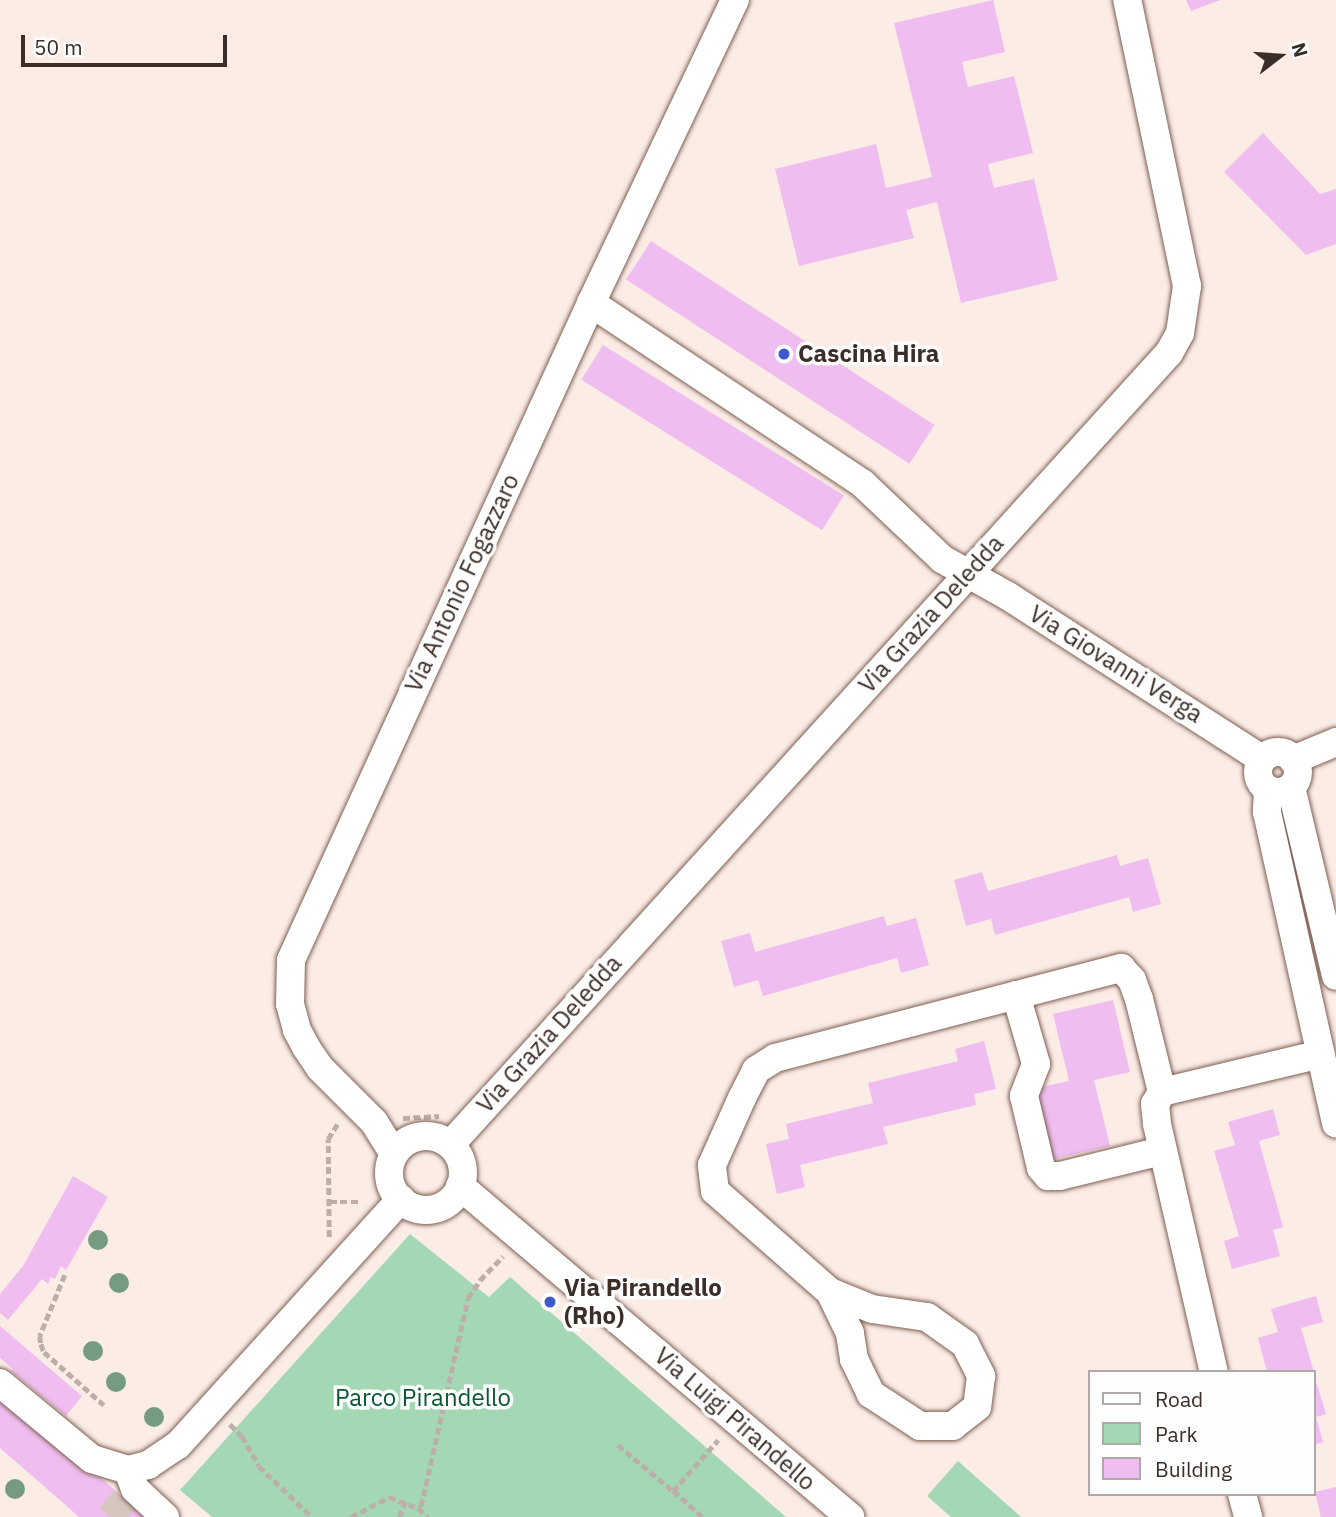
<!DOCTYPE html>
<style>
body{margin:0}
#map{position:relative;width:1336px;height:1517px;overflow:hidden;background:#fbece6;font-family:"IBM Plex Sans",sans-serif}
div>[style]{position:absolute}
[style*='--x']{left:calc(var(--x)*1px);top:calc(var(--y)*1px);width:calc(var(--w)*1px);rotate:calc(var(--a)*1deg)}
.green>*{inset:0;background:#a4d8b5}
.building>*{inset:0;background:#f0bdf0;transform-origin:0 0}
.minor-tunnel>*{height:28px;margin-top:-14px;transform-origin:0;background:repeating-linear-gradient(90deg,#d5c6c0 0 28px,transparent 0 42px)}
.path>*{height:4.5px;margin-top:-2.25px;transform-origin:0;background:repeating-linear-gradient(90deg,#bcaea8 0 7px,transparent 0 10.5px)}
.roads{filter:drop-shadow(0 0 2px #7e5f51) drop-shadow(0 0 2px #7e5f51)}
.minor>*{height:28px;margin:-14px;padding:0 14px;transform-origin:14px;border-radius:14px;background:#fff}
.minor>.ring{margin:-14px;padding:0;box-sizing:content-box;background:none;border:28px solid #fff;border-radius:50%}
.trees>*{width:20px;height:20px;margin:-10px;border-radius:50%;background:#769b83}
.dots>*{width:19px;height:19px;translate:-50% -50%;box-sizing:border-box;border:4px solid #fdfdfd;border-radius:50%}
span{translate:-50% -50%;white-space:nowrap;text-align:center;line-height:1.15;-webkit-text-stroke:7px #fdfdfd;paint-order:stroke}
.poi-label{font-size:24px;color:#3b2d27;font-weight:700}
.left{translate:0 -50%;text-align:left}
.street-label{font-size:24px;color:#3b2d27}
.park-label{font-size:24px;color:#0a5832}
.legend{position:absolute;left:1088px;top:1370px;width:228px;height:126px;box-sizing:border-box;background:#fdfdfd;border:2px solid #afaaa7;margin:0;padding:9px 12px;list-style:none;font-size:21px;color:#3b2d27}
.legend li{display:flex;align-items:center;gap:14px;height:35px}
.legend b{width:35px;border:2px solid #afaaa7}
.north{position:absolute;left:1245px;top:21px;width:70px;height:70px;-webkit-text-stroke:5px #fdfdfd;paint-order:stroke;rotate:73deg;font-size:19px;font-weight:700;line-height:28px;text-align:center;color:#3b2d27}
.north::after{content:'';display:block;margin:auto;width:24px;height:32px;background:#3b2d27;clip-path:polygon(50% 0,100% 100%,50% 72%,0 100%)}
.scale{position:absolute;left:21px;top:35px;width:206px;height:32px;box-sizing:border-box;border:4px solid #3b2d27;border-top:0;padding-left:9px;font-size:21px;line-height:24px;white-space:nowrap;color:#3b2d27;-webkit-text-stroke:5px #fdfdfd;paint-order:stroke}
</style>
<div id="map">
<div class="green">
<div style="clip-path:polygon(410px 1234px,489px 1297px,510px 1277px,786px 1517px,212px 1517px,180px 1490px)"></div>
<div style="clip-path:polygon(958px 1461px,1021px 1517px,951px 1517px,927px 1496px)"></div>
</div>
<div class="building">
<div style="clip-path:polygon(993px 0,1005px 52px,962px 62px,968px 87px,1014px 76px,1033px 153px,988px 164px,994px 188px,1034px 179px,1058px 280px,961px 303px,937px 202px,906px 210px,914px 238px,799px 266px,775px 169px,876px 144px,886px 188px,932px 177px,894px 23px)"></div>
<div style="clip-path:polygon(1186px 0,1220px 0,1191px 11px)"></div>
<div style="clip-path:polygon(1263px 133px,1320px 194px,1336px 189px,1336px 244px,1306px 255px,1224px 172px)"></div>
<div style="left:651px;top:241px;width:338px;height:46px;rotate:33deg"></div>
<div style="left:603px;top:345px;width:284px;height:41px;rotate:32deg"></div>
<div style="clip-path:polygon(1117px 855px,1120px 866px,1148px 858px,1161px 904px,1133px 912px,1129px 897px,995px 935px,991px 919px,966px 926px,954px 880px,982px 872px,988px 891px)"></div>
<div style="clip-path:polygon(884px 916px,887px 926px,916px 918px,929px 965px,901px 973px,897px 958px,763px 996px,758px 980px,734px 987px,721px 941px,750px 933px,755px 952px)"></div>
<div style="clip-path:polygon(1113px 1000px,1130px 1072px,1094px 1080px,1110px 1146px,1053px 1159px,1036px 1088px,1069px 1081px,1053px 1014px)"></div>
<div style="clip-path:polygon(984px 1041px,996px 1089px,974px 1094px,976px 1105px,883px 1127px,888px 1144px,800px 1165px,805px 1187px,777px 1194px,766px 1144px,789px 1139px,786px 1124px,873px 1103px,868px 1083px,958px 1061px,955px 1049px)"></div>
<div style="clip-path:polygon(1273px 1109px,1280px 1135px,1259px 1141px,1283px 1227px,1273px 1230px,1280px 1256px,1232px 1269px,1224px 1241px,1239px 1236px,1214px 1151px,1235px 1145px,1228px 1122px)"></div>
<div style="clip-path:polygon(73px 1176px,108px 1197px,66px 1270px,61px 1266px,55px 1279px,51px 1277px,48px 1284px,42px 1279px,8px 1320px,0 1313px,0 1294px,23px 1266px)"></div>
<div style="clip-path:polygon(1316px 1296px,1323px 1322px,1301px 1328px,1314px 1372px,1267px 1372px,1258px 1338px,1278px 1332px,1271px 1309px)"></div>
<div style="clip-path:polygon(0 1326px,82px 1396px,66px 1416px,11px 1371px,13px 1369px,0 1358px)"></div>
<div style="clip-path:polygon(1313px 1372px,1326px 1414px,1316px 1417px,1323px 1442px,1313px 1445px)"></div>
<div style="clip-path:polygon(0 1391px,146px 1517px,79px 1517px,61px 1501px,0 1448px)"></div>
<div style="clip-path:polygon(1336px 1487px,1336px 1517px,1321px 1517px,1315px 1492px)"></div>
</div>
<div class="minor-tunnel">
<div style="--x:110;--y:1517;--w:23;--a:-50"></div>
</div>
<div class="path">
<div style="--x:403;--y:1118;--w:36;--a:-3"></div>
<div style="--x:330;--y:1202;--w:30;--a:0"></div>
<div style="--x:329;--y:1237;--w:98;--a:-90.6"></div>
<div style="--x:328;--y:1139;--w:19;--a:-58"></div>
<div style="--x:65;--y:1275;--w:66;--a:112.3"></div>
<div style="--x:40;--y:1336;--w:8;--a:83"></div>
<div style="--x:41;--y:1344;--w:9;--a:69"></div>
<div style="--x:44;--y:1352;--w:80;--a:41.5"></div>
<div style="--x:230;--y:1424;--w:17;--a:45"></div>
<div style="--x:242;--y:1436;--w:34;--a:60"></div>
<div style="--x:259;--y:1466;--w:74;--a:43.9"></div>
<div style="--x:618;--y:1445;--w:72;--a:39.9"></div>
<div style="--x:418;--y:1508;--w:13;--a:42"></div>
<div style="--x:351;--y:1517;--w:43;--a:-27.8"></div>
<div style="--x:389;--y:1497;--w:31;--a:21"></div>
<div style="--x:418;--y:1508;--w:4;--a:-34"></div>
<div style="--x:421;--y:1506;--w:213;--a:-77.3"></div>
<div style="--x:468;--y:1298;--w:22;--a:-56"></div>
<div style="--x:480;--y:1280;--w:33;--a:-46"></div>
<div style="--x:399;--y:1517;--w:16;--a:-68"></div>
<div style="--x:702;--y:1517;--w:39;--a:-138"></div>
<div style="--x:673;--y:1491;--w:68;--a:-48.6"></div>
</div>
<div class="roads">
<div class="minor">
<div style="--x:591;--y:303;--w:325;--a:33.6"></div>
<div style="--x:862;--y:483;--w:110;--a:43.5"></div>
<div style="--x:942;--y:559;--w:76;--a:29.3"></div>
<div style="--x:1008;--y:596;--w:302;--a:32.7"></div>
<div class="ring" style="left:1258px;top:752px;width:12px;height:12px"></div>
<div style="--x:1293;--y:760;--w:47;--a:-22.7"></div>
<div style="--x:1291;--y:787;--w:194;--a:76.6"></div>
<div style="--x:1268;--y:790;--w:22;--a:93"></div>
<div style="--x:1267;--y:812;--w:319;--a:77.5"></div>
<div style="--x:1016;--y:995;--w:72;--a:73.8"></div>
<div style="--x:1036;--y:1064;--w:34;--a:111"></div>
<div style="--x:1024;--y:1096;--w:74;--a:76.7"></div>
<div style="--x:1041;--y:1168;--w:11;--a:49"></div>
<div style="--x:1048;--y:1176;--w:12;--a:0"></div>
<div style="--x:1060;--y:1176;--w:105;--a:-13.8"></div>
<div style="--x:1162;--y:1092;--w:14;--a:120"></div>
<div style="--x:1155;--y:1104;--w:20;--a:84"></div>
<div style="--x:1157;--y:1124;--w:254;--a:77.1"></div>
<div class="ring" style="left:389px;top:1136px;width:46px;height:46px"></div>
<div style="--x:450;--y:1145;--w:1070;--a:-47.77"></div>
<div style="--x:1169;--y:353;--w:23;--a:-61"></div>
<div style="--x:1180;--y:333;--w:48;--a:-81.5"></div>
<div style="--x:1187;--y:286;--w:292;--a:-101.8"></div>
<div style="--x:394;--y:1154;--w:38;--a:-122"></div>
<div style="--x:374;--y:1122;--w:76;--a:-135"></div>
<div style="--x:320;--y:1068;--w:25;--a:-124"></div>
<div style="--x:306;--y:1047;--w:19;--a:-118"></div>
<div style="--x:297;--y:1030;--w:27;--a:-105"></div>
<div style="--x:290;--y:1004;--w:44;--a:-88.7"></div>
<div style="--x:291;--y:960;--w:724;--a:-65.45"></div>
<div style="--x:592;--y:301;--w:333;--a:-64.6"></div>
<div style="--x:460;--y:1186;--w:512;--a:40.32"></div>
<div style="--x:830;--y:1292;--w:45;--a:22"></div>
<div style="--x:872;--y:1309;--w:56;--a:8.3"></div>
<div style="--x:927;--y:1317;--w:47;--a:35.4"></div>
<div style="--x:965;--y:1344;--w:36;--a:63"></div>
<div style="--x:981;--y:1376;--w:31;--a:97"></div>
<div style="--x:977;--y:1407;--w:31;--a:142"></div>
<div style="--x:953;--y:1426;--w:33;--a:180"></div>
<div style="--x:920;--y:1426;--w:59;--a:-146.9"></div>
<div style="--x:871;--y:1394;--w:39;--a:-116"></div>
<div style="--x:854;--y:1359;--w:26;--a:-99"></div>
<div style="--x:850;--y:1333;--w:46;--a:-116"></div>
<div style="--x:830;--y:1292;--w:153;--a:-138.7"></div>
<div style="--x:715;--y:1191;--w:26;--a:-97"></div>
<div style="--x:712;--y:1165;--w:73;--a:-65.9"></div>
<div style="--x:742;--y:1098;--w:31;--a:-63"></div>
<div style="--x:756;--y:1070;--w:22;--a:-32"></div>
<div style="--x:775;--y:1058;--w:358;--a:-14.6"></div>
<div style="--x:1121;--y:968;--w:16;--a:47"></div>
<div style="--x:1132;--y:980;--w:20;--a:70"></div>
<div style="--x:1139;--y:999;--w:96;--a:76.1"></div>
<div style="--x:1162;--y:1092;--w:163;--a:-13.4"></div>
<div style="--x:0;--y:1383;--w:119;--a:39.6"></div>
<div style="--x:92;--y:1459;--w:38;--a:17"></div>
<div style="--x:128;--y:1470;--w:21;--a:-14"></div>
<div style="--x:148;--y:1465;--w:36;--a:-34"></div>
<div style="--x:178;--y:1445;--w:332;--a:-47.8"></div>
<div style="--x:128;--y:1470;--w:20;--a:70"></div>
<div style="--x:135;--y:1489;--w:41;--a:43"></div>
<div style="--x:1242;--y:1494;--w:24;--a:75"></div>
</div>
</div>
<div class="trees">
<div style="left:98px;top:1240px"></div>
<div style="left:119px;top:1283px"></div>
<div style="left:93px;top:1351px"></div>
<div style="left:116px;top:1382px"></div>
<div style="left:154px;top:1417px"></div>
<div style="left:15px;top:1489px"></div>
</div>
<div class="dots">
<div style="left:784px;top:354px;background:#3e5acc"></div>
<div style="left:550px;top:1302px;background:#3e5acc"></div>
</div>
<div class="poi-label">
<span class="left" style="left:798px;top:354px">Cascina Hira</span>
<span class="left" style="left:564px;top:1302px">Via Pirandello<br>(Rho)</span>
</div>
<div class="street-label">
<span style="left:462px;top:583px;rotate:-65deg">Via Antonio Fogazzaro</span>
<span style="left:931px;top:614px;rotate:-48deg">Via Grazia Deledda</span>
<span style="left:1116px;top:664px;rotate:32deg">Via Giovanni Verga</span>
<span style="left:549px;top:1034px;rotate:-48deg">Via Grazia Deledda</span>
<span style="left:735px;top:1419px;rotate:41deg">Via Luigi Pirandello</span>
</div>
<div class="park-label">
<span style="left:423px;top:1398px">Parco Pirandello</span>
</div>
<ul class="legend">
<li><b style="height:9px;background:#fff"></b>Road</li>
<li><b style="height:19px;background:#a4d8b5"></b>Park</li>
<li><b style="height:19px;background:#f0bdf0"></b>Building</li>
</ul>
<div class="north">N</div>
<div class="scale">50 m</div>
</div>
